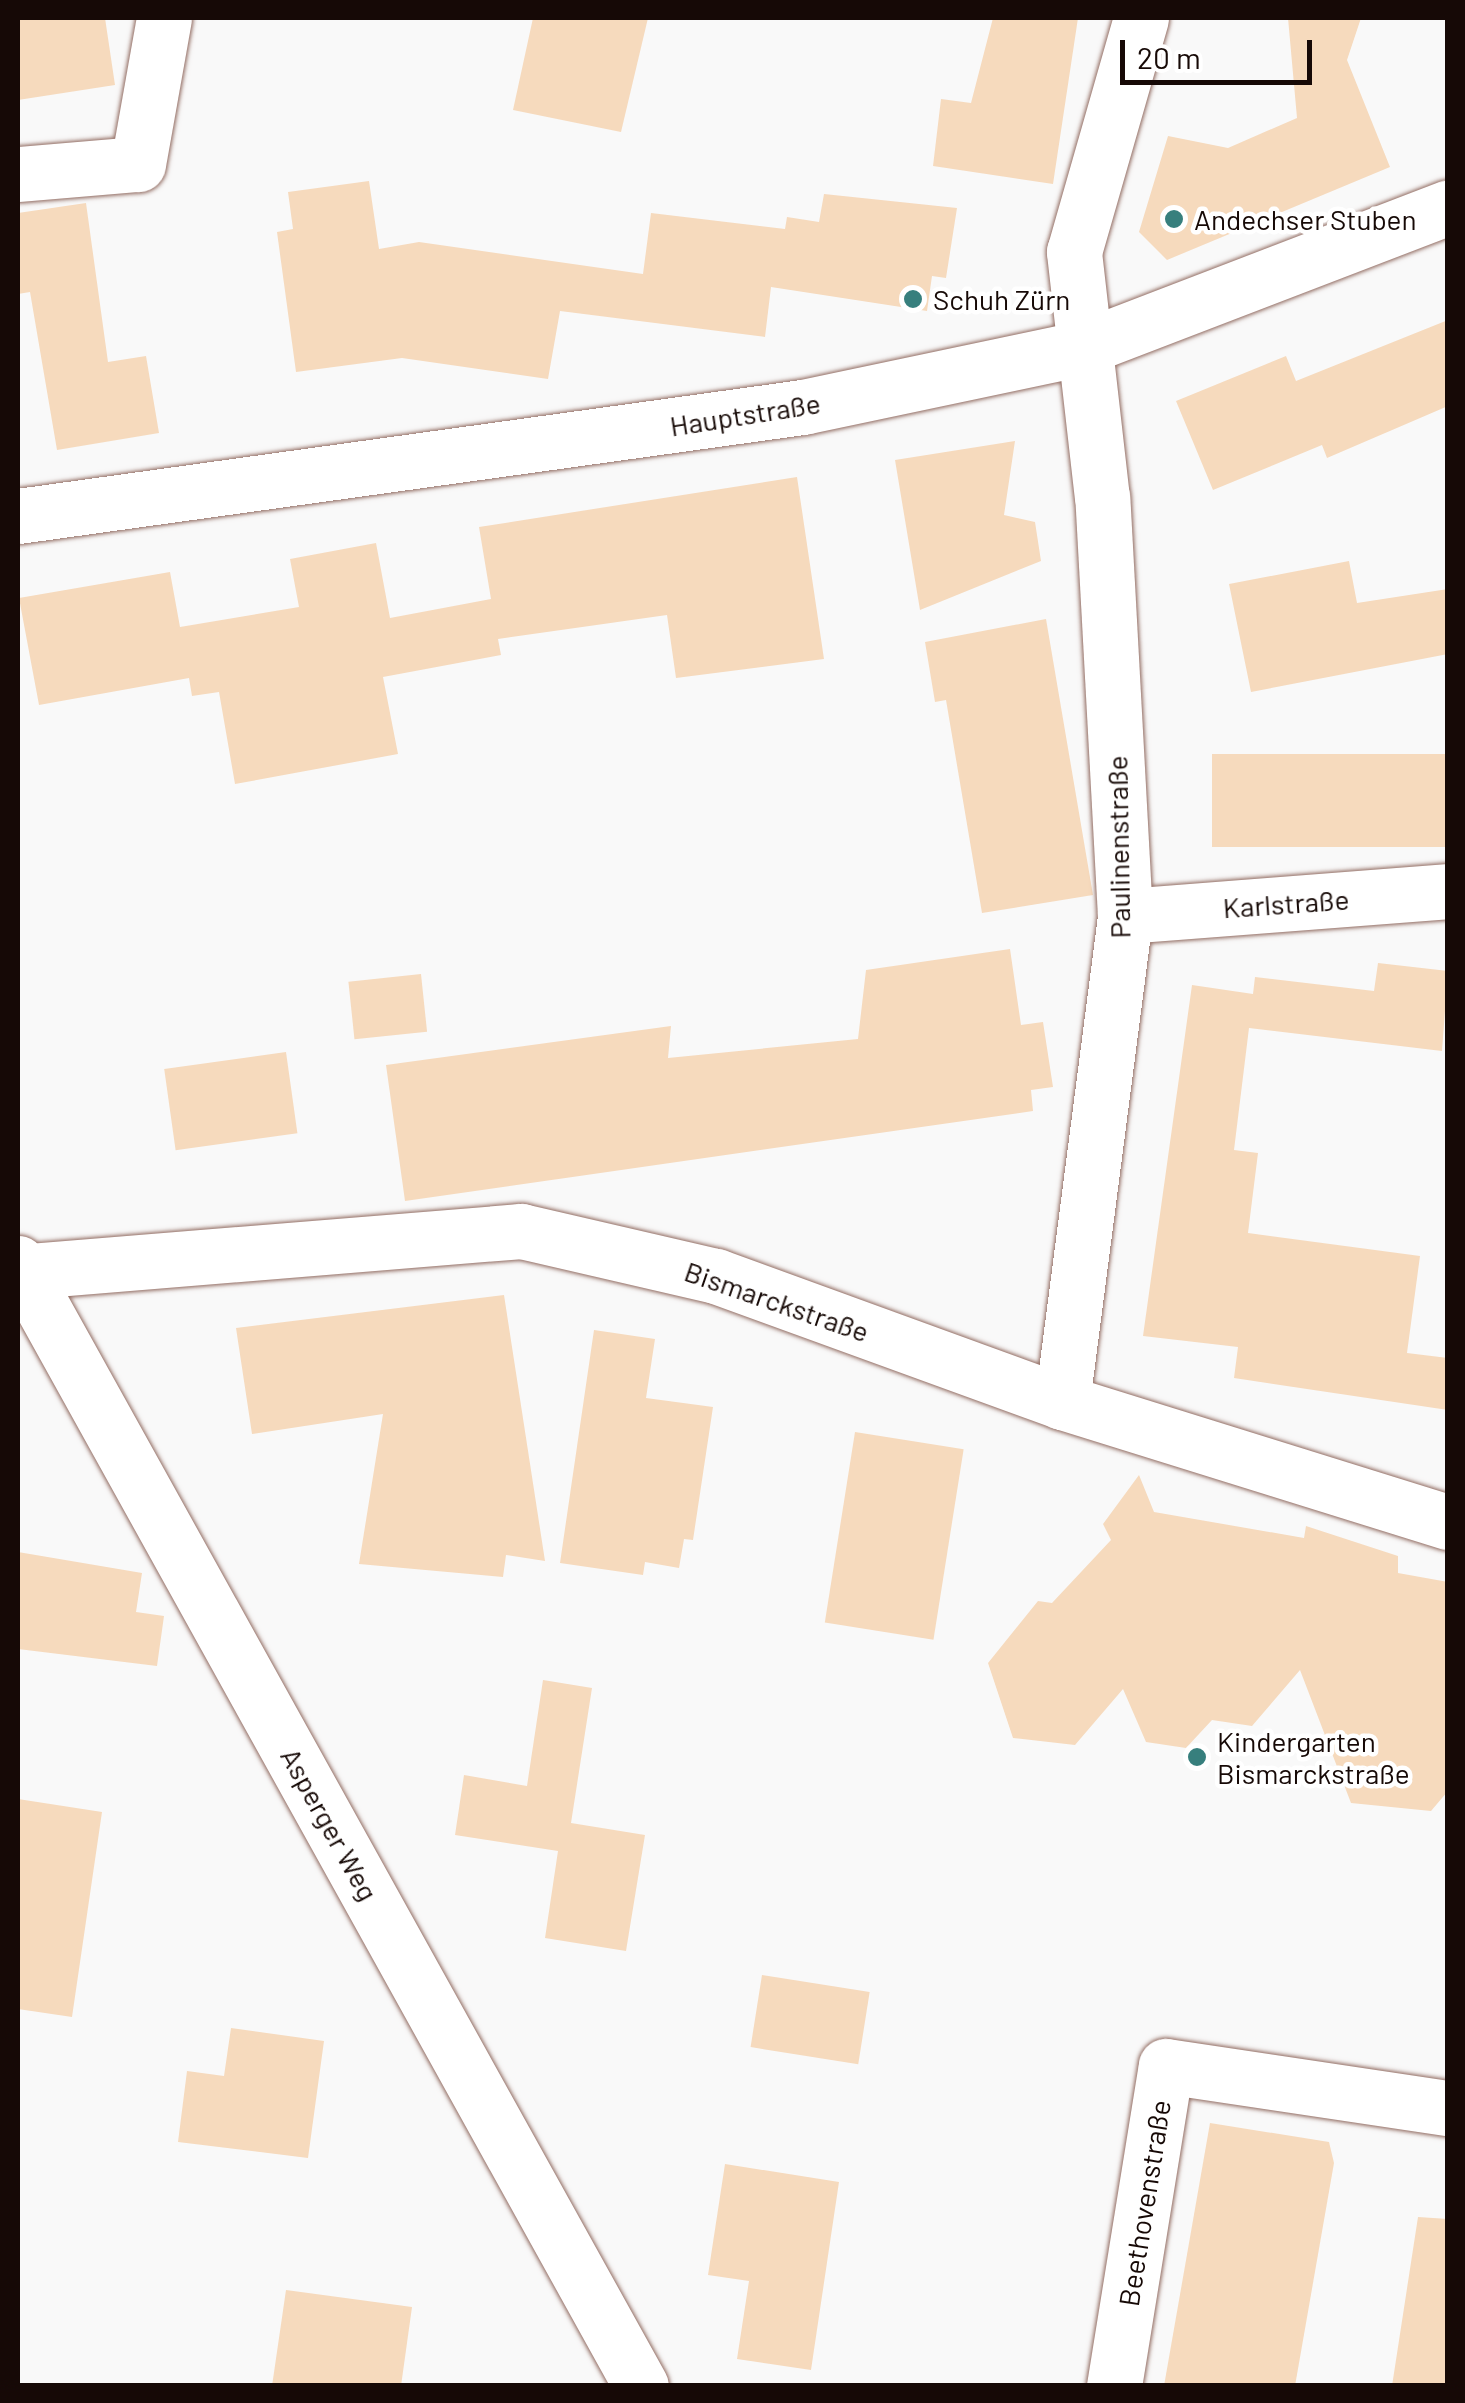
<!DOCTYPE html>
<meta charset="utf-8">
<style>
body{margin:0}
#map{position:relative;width:1465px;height:2403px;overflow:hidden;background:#f9f9f9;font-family:Barlow,sans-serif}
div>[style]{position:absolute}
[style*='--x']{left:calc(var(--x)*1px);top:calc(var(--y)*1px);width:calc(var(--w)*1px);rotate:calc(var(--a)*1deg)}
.building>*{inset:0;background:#f6dabd;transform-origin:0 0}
.roads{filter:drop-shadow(0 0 2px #936e64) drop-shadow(0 0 2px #936e64)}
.street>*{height:55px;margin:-27.5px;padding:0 27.5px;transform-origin:27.5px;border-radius:27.5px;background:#fff}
.dots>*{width:28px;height:28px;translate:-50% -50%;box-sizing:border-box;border:5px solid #fff;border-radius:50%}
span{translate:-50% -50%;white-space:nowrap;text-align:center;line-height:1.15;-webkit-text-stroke:9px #fff;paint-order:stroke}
.poi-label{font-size:28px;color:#160906}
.left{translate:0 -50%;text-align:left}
.street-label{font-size:28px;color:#160906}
.frame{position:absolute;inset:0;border:20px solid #160906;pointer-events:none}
.scale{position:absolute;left:1120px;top:40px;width:192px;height:45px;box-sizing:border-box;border:5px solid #160906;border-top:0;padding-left:12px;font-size:30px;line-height:35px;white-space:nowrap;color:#160906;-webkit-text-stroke:8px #fff;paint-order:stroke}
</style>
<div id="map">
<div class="building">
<div style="clip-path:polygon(18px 18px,105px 18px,115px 85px,18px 100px)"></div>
<div style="clip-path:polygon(533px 18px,648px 18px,621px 132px,513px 110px)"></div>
<div style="clip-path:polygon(993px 18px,1078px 18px,1053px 184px,933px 166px,941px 99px,971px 103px)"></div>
<div style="clip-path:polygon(1288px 18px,1361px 18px,1347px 60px,1390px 167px,1167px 260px,1139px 232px,1168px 136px,1228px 148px,1297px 118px)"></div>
<div style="clip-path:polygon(369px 181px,379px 249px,419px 242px,643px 274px,651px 213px,785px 229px,787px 217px,819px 222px,824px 194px,957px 208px,946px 278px,932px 276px,927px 311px,771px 287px,765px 337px,560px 311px,548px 379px,402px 358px,296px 372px,277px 232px,293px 229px,288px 192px)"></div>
<div style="clip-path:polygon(86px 203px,108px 362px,146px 356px,159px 433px,57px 450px,30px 292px,18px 294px,18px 213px)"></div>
<div style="clip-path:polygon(1448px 320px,1448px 406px,1327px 458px,1322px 445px,1213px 490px,1176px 401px,1286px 356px,1296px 381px)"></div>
<div style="clip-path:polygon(1015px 441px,1004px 515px,1035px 522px,1041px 561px,920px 610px,895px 460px)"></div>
<div style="clip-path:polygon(797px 477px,824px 659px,676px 678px,667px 615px,498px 639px,501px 655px,383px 677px,398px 754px,235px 784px,219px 692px,192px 696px,189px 678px,39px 705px,19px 598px,170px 572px,180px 627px,299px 607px,290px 559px,376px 543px,390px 618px,491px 599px,479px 527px)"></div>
<div style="clip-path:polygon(1349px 561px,1357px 603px,1448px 589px,1448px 654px,1251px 692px,1229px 584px)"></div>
<div style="clip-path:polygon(1046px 619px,1093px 895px,982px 913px,946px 700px,935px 702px,925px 642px)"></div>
<div style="left:1448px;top:754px;width:93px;height:236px;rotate:90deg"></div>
<div style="clip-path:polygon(1010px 949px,1021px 1025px,1043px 1022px,1053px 1087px,1031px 1090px,1033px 1111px,405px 1201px,386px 1065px,671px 1026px,668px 1058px,858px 1039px,866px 970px)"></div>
<div style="clip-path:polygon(1378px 963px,1448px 971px,1442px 1051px,1249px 1028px,1234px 1150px,1258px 1153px,1248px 1233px,1420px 1256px,1407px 1353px,1448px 1358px,1448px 1410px,1234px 1378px,1238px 1347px,1143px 1336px,1192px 985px,1253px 994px,1255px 977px,1374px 991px)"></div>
<div style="left:421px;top:974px;width:58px;height:73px;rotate:84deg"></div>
<div style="left:286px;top:1052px;width:82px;height:123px;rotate:82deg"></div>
<div style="clip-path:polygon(504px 1295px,545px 1561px,506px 1555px,503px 1577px,359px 1564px,383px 1414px,252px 1434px,236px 1328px)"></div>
<div style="clip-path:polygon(594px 1330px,655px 1339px,646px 1398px,713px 1407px,693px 1540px,684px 1539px,679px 1568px,645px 1562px,643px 1575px,560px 1563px)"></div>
<div style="left:855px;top:1432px;width:110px;height:193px;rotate:9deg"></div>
<div style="clip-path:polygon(1139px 1475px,1154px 1512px,1304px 1538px,1306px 1526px,1398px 1556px,1398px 1573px,1448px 1582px,1448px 1791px,1431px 1811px,1351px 1803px,1300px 1670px,1252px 1726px,1212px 1720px,1186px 1748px,1146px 1742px,1123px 1689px,1075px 1745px,1013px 1738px,988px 1663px,1038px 1601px,1052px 1603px,1111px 1540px,1103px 1524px)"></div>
<div style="clip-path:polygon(18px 1552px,142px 1573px,136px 1612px,164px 1616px,157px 1666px,18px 1649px)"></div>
<div style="clip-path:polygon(543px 1680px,592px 1688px,571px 1823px,645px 1835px,626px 1951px,545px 1938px,558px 1851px,455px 1835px,464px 1775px,527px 1786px)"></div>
<div style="clip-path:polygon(18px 1799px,102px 1812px,72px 2017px,18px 2009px)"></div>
<div style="left:762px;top:1975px;width:109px;height:73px;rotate:9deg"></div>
<div style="clip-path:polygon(231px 2028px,324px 2041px,308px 2158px,178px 2142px,187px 2071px,224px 2076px)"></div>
<div style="clip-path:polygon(1210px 2123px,1329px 2142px,1334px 2163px,1295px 2386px,1164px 2386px)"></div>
<div style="clip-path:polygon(725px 2164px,839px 2182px,811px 2370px,737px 2359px,749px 2281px,708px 2275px)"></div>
<div style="clip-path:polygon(1418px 2217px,1448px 2219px,1448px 2386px,1392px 2386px)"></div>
<div style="clip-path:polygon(286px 2290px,412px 2307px,401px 2386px,272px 2386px)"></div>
</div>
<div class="roads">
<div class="street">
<div style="--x:18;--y:174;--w:120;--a:-4.8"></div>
<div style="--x:138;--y:164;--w:148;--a:-79.9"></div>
<div style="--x:18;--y:516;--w:793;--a:-7.91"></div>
<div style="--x:803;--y:407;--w:282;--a:-11.9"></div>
<div style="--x:1079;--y:349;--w:395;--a:-21"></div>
<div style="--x:1125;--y:916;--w:324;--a:-4.4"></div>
<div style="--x:18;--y:1263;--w:1284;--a:60.98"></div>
<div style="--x:18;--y:1272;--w:505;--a:-4.66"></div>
<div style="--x:521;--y:1231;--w:200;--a:13"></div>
<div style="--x:716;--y:1276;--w:368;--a:20"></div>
<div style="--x:1062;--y:1402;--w:404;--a:17.3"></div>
<div style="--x:1062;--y:1402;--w:490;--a:-82.6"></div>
<div style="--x:1125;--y:916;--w:419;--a:-93.1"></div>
<div style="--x:1102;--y:498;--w:248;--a:-96.5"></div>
<div style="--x:1074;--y:252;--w:243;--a:-74"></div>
<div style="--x:1114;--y:2386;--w:324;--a:-80.8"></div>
<div style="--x:1166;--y:2066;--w:285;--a:8.5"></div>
</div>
</div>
<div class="dots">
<div style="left:1174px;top:219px;background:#377f7d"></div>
<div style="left:913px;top:299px;background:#377f7d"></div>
<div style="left:1197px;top:1757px;background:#377f7d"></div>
</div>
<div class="poi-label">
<span class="left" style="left:1194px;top:219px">Andechser Stuben</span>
<span class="left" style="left:933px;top:299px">Schuh Zürn</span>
<span class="left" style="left:1217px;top:1757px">Kindergarten<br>Bismarckstraße</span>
</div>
<div class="street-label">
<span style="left:745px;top:414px;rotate:-9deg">Hauptstraße</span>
<span style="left:1118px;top:847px;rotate:-91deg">Paulinenstraße</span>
<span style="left:1286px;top:903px;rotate:-4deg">Karlstraße</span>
<span style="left:777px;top:1301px;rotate:19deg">Bismarckstraße</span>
<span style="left:330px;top:1824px;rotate:61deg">Asperger Weg</span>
<span style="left:1144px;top:2203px;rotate:-81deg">Beethovenstraße</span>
</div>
<div class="frame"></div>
<div class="scale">20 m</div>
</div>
